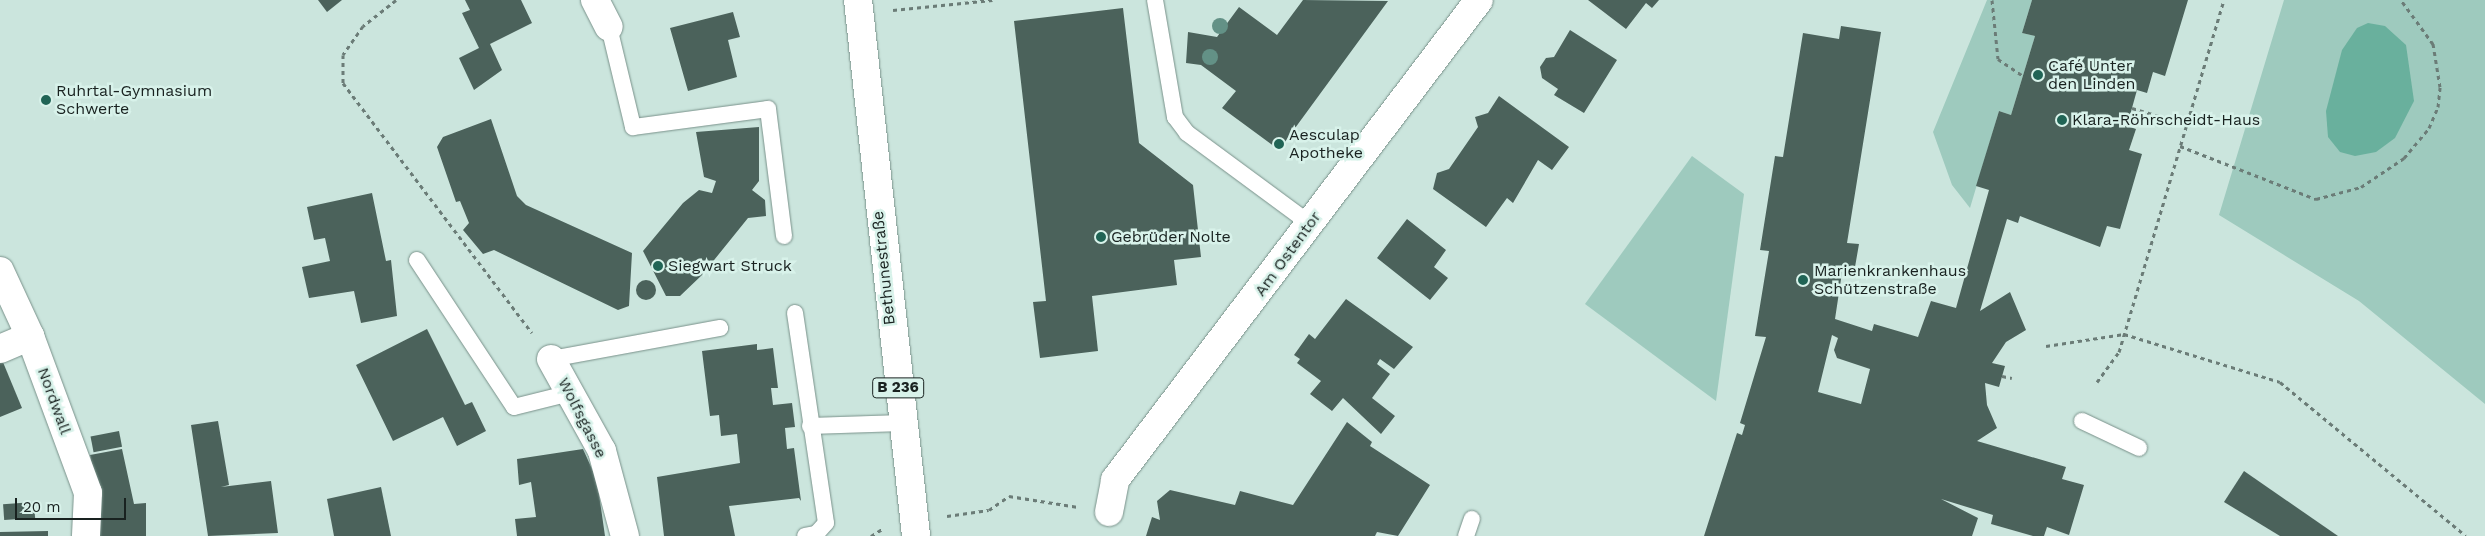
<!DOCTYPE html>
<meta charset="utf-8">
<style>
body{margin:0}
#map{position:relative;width:2485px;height:536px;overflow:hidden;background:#cbe5dd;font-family:"Work Sans",sans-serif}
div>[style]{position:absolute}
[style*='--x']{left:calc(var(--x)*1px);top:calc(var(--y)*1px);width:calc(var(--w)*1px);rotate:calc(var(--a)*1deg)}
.green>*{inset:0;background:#9ecabe}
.water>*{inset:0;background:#69b09d}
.building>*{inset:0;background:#4b625b;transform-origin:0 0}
.round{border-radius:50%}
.path>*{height:3px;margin-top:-1.5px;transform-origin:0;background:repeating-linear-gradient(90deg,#6b7c77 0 4px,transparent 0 8px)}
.roads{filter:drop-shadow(0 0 1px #79918a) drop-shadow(0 0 1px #79918a)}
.service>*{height:16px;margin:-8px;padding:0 8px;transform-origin:8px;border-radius:8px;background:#fff}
.minor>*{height:28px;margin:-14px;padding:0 14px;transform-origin:14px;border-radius:14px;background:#fff}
.primary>*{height:28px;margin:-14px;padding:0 14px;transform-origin:14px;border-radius:14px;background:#fff}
.trees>*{width:16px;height:16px;margin:-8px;border-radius:50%;background:#639186}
.dots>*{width:14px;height:14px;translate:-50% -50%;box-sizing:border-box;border:2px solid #d8f2ea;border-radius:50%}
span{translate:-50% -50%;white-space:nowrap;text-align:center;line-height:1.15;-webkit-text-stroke:5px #d8f2ea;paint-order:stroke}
.shield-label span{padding:1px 4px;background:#d8f2ea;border:1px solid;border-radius:4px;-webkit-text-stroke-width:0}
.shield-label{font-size:15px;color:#192220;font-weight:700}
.poi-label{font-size:16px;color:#192220}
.left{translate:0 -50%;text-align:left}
.street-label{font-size:16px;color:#192220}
.scale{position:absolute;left:15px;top:498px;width:111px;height:22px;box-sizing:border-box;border:2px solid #192220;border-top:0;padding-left:6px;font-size:15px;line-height:18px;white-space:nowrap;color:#192220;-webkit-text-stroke:4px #d8f2ea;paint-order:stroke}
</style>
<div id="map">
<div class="green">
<div style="clip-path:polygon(1987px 0,2032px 0,2022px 33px,2035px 36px,2011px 115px,1999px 111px,1970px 208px,1952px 185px,1933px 132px)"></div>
<div style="clip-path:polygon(2284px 0,2485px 0,2485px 404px,2359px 301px,2219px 215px)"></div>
<div style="clip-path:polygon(1692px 156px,1744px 194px,1716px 401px,1585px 304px)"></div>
</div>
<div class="water">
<div style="clip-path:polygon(2368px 23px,2385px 26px,2406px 45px,2414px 101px,2395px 138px,2376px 152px,2355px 156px,2340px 152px,2328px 137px,2326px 111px,2342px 50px,2357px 28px)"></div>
</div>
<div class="building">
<div style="clip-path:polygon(318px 0,342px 0,327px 12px)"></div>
<div style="clip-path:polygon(465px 0,521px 0,532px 23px,490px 44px,502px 70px,474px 90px,459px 58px,479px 48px,462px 13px,470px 10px)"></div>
<div style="clip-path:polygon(1303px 0,1388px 1px,1279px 150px,1222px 108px,1236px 91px,1201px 65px,1186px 63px,1188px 32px,1217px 37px,1239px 7px,1277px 35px)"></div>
<div style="clip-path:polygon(1588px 0,1659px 0,1652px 8px,1646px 3px,1626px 29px)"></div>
<div style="clip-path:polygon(evenodd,2032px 0,2188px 0,2165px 76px,2153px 72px,2147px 93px,2137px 90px,2127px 126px,2136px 129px,2129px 150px,2142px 154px,2120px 229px,2107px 226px,2100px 247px,2020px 216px,2018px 223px,2007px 219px,1980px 311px,2010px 292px,2026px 330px,2006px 342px,1992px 363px,2005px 366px,1999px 387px,1985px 383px,1987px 405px,1997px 428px,1977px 441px,2066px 467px,2062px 479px,2084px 485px,2069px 535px,2047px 527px,2044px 536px,2033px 536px,1991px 524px,1993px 515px,1941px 499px,1978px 518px,1972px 536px,1704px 536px,1737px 433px,1742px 435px,1745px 425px,1740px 423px,1766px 337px,1755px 336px,1769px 251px,1760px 250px,1775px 156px,1783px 157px,1803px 33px,1839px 39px,1841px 26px,1881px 32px,1847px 243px,1859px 244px,1855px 267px,1843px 266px,1835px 319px,1872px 331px,1874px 324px,1918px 337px,1931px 301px,1956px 308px,1989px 190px,1976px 186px,1999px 111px,2011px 115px,2035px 36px,2022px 33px,2032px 0,1832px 335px,1838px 338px,1834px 350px,1837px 358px,1870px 369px,1861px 404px,1818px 392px,1832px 335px)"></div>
<div style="clip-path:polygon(1123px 8px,1139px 143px,1193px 185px,1201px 257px,1174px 260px,1177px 285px,1092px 296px,1098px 351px,1040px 358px,1033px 302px,1046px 301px,1014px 21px)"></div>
<div style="clip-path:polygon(733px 12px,740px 37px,728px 40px,737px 77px,688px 91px,670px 28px)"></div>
<div style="clip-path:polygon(1570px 30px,1617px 60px,1584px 113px,1554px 95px,1558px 89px,1542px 78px,1540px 67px,1546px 58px,1554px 57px)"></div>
<div style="clip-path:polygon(1499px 96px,1569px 147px,1552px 170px,1538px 160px,1513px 203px,1507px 198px,1486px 227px,1433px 189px,1437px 173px,1449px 169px,1478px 127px,1475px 117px,1488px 113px)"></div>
<div style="clip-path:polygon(491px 119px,517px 196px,526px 205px,632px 253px,629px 306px,618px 310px,494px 250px,483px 254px,463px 230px,469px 223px,460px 201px,456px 202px,437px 147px,443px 137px)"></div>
<div style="clip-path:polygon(759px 127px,759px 181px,752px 190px,765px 200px,766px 216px,748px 218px,702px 275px,680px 296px,666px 296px,643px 251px,683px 203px,699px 190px,712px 193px,716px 181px,704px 177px,696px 132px)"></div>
<div style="clip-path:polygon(372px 193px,386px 261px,391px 260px,397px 316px,361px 323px,354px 291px,309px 298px,302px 267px,330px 261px,325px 238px,314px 240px,307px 207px)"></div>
<div style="clip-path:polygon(1407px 219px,1446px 250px,1434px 267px,1448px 278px,1430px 300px,1377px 258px)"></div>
<div class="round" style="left:636px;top:280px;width:20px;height:20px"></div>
<div style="clip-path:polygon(1346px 299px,1413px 347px,1394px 369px,1380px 359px,1377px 364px,1390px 374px,1372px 398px,1395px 416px,1381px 434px,1343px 398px,1332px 411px,1310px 394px,1321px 381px,1297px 363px,1300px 359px,1294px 355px,1309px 334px,1315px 339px)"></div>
<div style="clip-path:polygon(427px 329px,465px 405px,472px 402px,486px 431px,457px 446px,443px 417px,393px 441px,356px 365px)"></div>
<div style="clip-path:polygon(757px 344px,757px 350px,773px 348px,778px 388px,771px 388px,773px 405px,792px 403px,795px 427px,785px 428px,787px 449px,794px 448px,801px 501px,799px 498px,729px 506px,735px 536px,664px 536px,657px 477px,740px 463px,737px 434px,721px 436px,719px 415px,710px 416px,702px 351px)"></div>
<div style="clip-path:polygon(0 355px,22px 408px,0 417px)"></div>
<div style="clip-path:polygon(218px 421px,229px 485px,221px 487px,271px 481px,278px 533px,208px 536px,191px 425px)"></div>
<div style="clip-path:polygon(1347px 422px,1372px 442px,1370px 446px,1430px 485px,1398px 536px,1377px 532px,1375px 536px,1146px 536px,1152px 517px,1160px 520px,1157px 501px,1170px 490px,1235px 505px,1240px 491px,1293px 505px)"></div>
<div style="left:119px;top:431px;width:16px;height:29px;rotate:79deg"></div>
<div style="clip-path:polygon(122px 449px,134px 504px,146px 503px,146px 536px,98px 536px,100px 509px,90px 455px)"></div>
<div style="clip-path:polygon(583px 449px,597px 480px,605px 536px,517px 536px,515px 519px,536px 517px,531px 482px,519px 485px,517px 459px)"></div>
<div style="clip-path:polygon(2244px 471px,2338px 536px,2280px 536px,2224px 502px)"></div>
<div style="clip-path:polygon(381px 487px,391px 536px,334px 536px,327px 499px)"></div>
<div style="left:34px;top:502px;width:16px;height:31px;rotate:86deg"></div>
<div style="clip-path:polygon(48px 531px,48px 536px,0 536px,0 532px)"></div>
</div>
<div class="path">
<div style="--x:396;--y:0;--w:42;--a:141.8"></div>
<div style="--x:363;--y:26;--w:35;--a:125"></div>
<div style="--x:343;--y:55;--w:28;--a:90"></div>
<div style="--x:343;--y:83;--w:313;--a:52.9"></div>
<div style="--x:1992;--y:0;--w:59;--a:84.2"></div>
<div style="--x:1998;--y:59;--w:30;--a:34"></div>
<div style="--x:893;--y:10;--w:100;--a:-5.8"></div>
<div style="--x:2132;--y:108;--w:56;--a:16.5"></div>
<div style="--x:2180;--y:146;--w:146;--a:21.3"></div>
<div style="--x:2316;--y:199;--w:47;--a:-14.9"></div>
<div style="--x:2361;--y:187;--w:52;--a:-34"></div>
<div style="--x:2404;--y:158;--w:39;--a:-50"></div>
<div style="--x:2429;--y:128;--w:23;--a:-67"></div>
<div style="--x:2438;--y:107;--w:20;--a:-84"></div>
<div style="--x:2440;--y:87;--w:44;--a:-99.2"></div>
<div style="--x:2433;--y:44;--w:54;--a:-126"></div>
<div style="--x:2046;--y:346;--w:79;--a:-8.7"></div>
<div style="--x:2124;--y:334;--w:163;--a:17.1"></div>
<div style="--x:2280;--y:382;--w:241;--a:39.6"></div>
<div style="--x:2002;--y:376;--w:10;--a:11"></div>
<div style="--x:2097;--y:382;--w:37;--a:-54"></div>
<div style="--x:2119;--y:352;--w:367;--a:-73.4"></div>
<div style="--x:947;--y:516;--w:42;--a:-8.1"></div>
<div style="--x:989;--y:510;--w:24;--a:-35"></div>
<div style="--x:1009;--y:496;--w:70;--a:9.1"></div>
<div style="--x:871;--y:536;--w:13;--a:-32"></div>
</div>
<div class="roads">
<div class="service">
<div style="--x:1155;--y:0;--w:119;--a:80.3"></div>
<div style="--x:1175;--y:117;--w:20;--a:53"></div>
<div style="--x:1187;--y:133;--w:152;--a:36.4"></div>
<div style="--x:609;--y:27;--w:103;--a:76.5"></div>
<div style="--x:633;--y:127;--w:136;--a:-7.6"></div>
<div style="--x:768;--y:109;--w:128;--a:82.8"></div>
<div style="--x:417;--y:260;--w:176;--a:56.6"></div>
<div style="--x:514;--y:407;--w:58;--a:-14"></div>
<div style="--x:795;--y:313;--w:212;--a:81.6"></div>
<div style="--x:826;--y:523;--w:15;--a:132"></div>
<div style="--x:816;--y:534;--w:11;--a:170"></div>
<div style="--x:551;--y:359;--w:172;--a:-10.4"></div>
<div style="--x:2082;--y:421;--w:63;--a:25.3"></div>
<div style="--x:810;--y:426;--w:92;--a:-1.9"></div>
<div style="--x:1466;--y:536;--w:18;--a:-71"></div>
</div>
<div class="minor">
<div style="--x:595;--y:0;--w:30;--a:63"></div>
<div style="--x:0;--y:271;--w:72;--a:65.2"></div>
<div style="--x:30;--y:336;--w:167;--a:69.7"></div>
<div style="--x:88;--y:493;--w:43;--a:92.7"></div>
<div style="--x:0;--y:349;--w:33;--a:-23"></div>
<div style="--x:551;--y:359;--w:105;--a:61"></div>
<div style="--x:602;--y:451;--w:88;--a:74.9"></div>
<div style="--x:1109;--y:512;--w:33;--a:-79"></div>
<div style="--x:1115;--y:480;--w:602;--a:-52.83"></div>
</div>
<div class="primary">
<div style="--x:858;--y:0;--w:539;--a:83.82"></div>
</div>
</div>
<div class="trees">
<div style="left:1220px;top:26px"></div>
<div style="left:1210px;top:57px"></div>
</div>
<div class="dots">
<div style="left:2038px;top:75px;background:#206455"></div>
<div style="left:46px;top:100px;background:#206455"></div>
<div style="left:2062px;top:120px;background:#206455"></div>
<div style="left:1279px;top:144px;background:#206455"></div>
<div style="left:1101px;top:237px;background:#206455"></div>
<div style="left:658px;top:266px;background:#206455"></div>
<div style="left:1803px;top:280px;background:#206455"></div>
</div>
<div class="shield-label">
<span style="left:898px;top:388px">B 236</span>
</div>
<div class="poi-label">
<span class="left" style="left:2048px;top:75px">Café Unter<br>den Linden</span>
<span class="left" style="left:56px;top:100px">Ruhrtal-Gymnasium<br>Schwerte</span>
<span class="left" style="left:2072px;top:120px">Klara-Röhrscheidt-Haus</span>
<span class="left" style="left:1289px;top:144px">Aesculap<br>Apotheke</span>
<span class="left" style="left:1111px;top:237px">Gebrüder Nolte</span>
<span class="left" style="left:668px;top:266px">Siegwart Struck</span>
<span class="left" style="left:1814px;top:280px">Marienkrankenhaus<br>Schützenstraße</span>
</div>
<div class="street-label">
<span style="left:1288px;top:254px;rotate:-54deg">Am Ostentor</span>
<span style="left:884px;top:268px;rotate:-96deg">Bethunestraße</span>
<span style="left:54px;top:401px;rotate:70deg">Nordwall</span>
<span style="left:582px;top:418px;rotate:63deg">Wolfsgasse</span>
</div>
<div class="scale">20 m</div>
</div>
